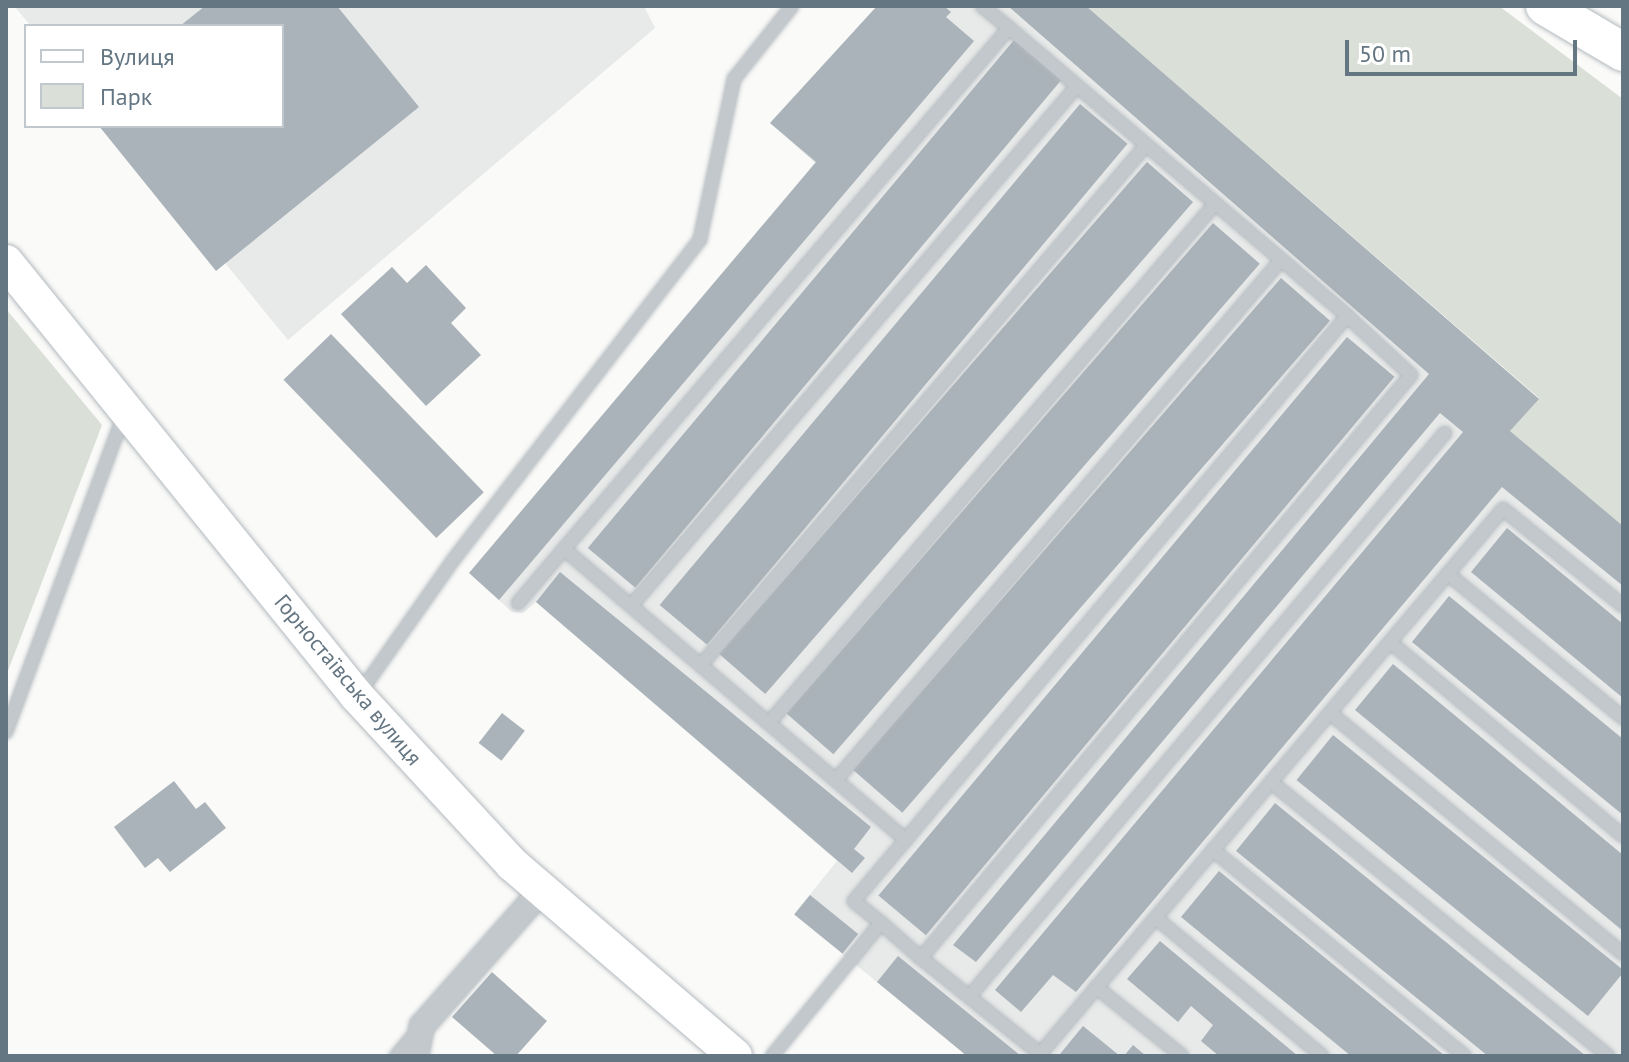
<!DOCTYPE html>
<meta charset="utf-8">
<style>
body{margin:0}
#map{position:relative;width:1629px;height:1062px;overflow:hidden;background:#fafaf8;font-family:"PT Sans",sans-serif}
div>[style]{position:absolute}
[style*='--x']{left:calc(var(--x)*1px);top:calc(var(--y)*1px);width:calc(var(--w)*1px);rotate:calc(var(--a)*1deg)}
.built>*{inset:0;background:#e8e9e9}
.green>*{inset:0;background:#dadfd7}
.building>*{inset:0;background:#aab3b9;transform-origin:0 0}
.roads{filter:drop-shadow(0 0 2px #b3babf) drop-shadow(0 0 2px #b3babf)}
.service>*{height:12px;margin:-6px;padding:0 6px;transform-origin:6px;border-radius:6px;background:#c3c8cc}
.minor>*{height:24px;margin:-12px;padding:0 12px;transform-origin:12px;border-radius:12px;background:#c3c8cc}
.secondary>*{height:34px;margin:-17px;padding:0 17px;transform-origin:17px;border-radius:17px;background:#fff}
.primary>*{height:38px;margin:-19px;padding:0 19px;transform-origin:19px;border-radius:19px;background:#fff}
span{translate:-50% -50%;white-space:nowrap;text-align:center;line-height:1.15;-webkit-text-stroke:8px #fff;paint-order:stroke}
.street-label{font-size:22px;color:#657683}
.frame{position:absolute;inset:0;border:8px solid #657683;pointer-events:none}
.legend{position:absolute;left:24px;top:24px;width:260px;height:104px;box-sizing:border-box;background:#fff;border:2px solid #c1c8cd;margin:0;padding:10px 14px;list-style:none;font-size:24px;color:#657683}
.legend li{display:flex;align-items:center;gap:16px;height:40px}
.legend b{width:40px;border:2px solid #c1c8cd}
.scale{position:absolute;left:1345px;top:40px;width:232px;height:36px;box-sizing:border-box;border:4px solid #657683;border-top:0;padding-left:10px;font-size:24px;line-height:28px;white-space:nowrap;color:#657683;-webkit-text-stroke:6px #fff;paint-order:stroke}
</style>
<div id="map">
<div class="built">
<div style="clip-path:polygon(14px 6px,644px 6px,655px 28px,288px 340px,113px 126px,282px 126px,282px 26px,31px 26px)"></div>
<div style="clip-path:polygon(877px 6px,1086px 6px,1539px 399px,1511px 431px,1623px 526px,1623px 1056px,967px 1056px,794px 914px,837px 861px,536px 602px,523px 613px,512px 612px,469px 573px,815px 163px,770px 123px)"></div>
</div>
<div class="green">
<div style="clip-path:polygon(1086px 6px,1499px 6px,1623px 99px,1623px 526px,1510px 431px,1539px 398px)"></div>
<div style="clip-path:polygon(6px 309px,102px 425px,6px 676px)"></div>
</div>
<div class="building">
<div style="clip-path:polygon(205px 6px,337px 6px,419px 107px,216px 271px,99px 126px,282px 126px,282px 26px,180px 26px)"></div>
<div style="clip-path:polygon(877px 6px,944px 6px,951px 12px,946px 17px,974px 41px,499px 600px,469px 573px,816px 162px,770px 123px)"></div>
<div style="clip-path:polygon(1008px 6px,1086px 6px,1539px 399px,1510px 431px,1623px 526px,1623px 586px,1502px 487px,1076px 992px,1053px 975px,1021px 1012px,995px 990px,1463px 432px,1440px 413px,976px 962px,953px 945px,1429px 374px)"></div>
<div style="left:1014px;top:40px;width:62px;height:663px;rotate:40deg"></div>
<div style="left:1080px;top:104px;width:62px;height:654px;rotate:40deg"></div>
<div style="left:1147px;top:162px;width:61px;height:652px;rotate:41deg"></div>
<div style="left:1213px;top:223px;width:62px;height:650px;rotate:41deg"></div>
<div style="clip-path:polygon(426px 265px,466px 308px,451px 323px,481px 355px,426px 406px,341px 314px,392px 267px,407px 283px)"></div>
<div style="left:1281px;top:278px;width:65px;height:652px;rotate:41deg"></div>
<div style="left:331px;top:334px;width:220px;height:66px;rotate:46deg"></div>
<div style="left:1347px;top:337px;width:62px;height:729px;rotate:40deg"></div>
<div style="clip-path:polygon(1507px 528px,1623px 624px,1623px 698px,1471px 572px)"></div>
<div style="clip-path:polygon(560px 572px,871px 827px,854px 849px,865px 858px,852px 873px,536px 602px)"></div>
<div style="clip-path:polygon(1449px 596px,1623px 739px,1623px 815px,1412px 642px)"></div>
<div style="clip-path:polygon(1393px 664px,1623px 855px,1623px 931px,1355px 710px)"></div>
<div style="left:502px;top:713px;width:29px;height:38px;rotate:38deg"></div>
<div style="left:1333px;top:735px;width:375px;height:58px;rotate:39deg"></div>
<div style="clip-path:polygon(174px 781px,196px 809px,205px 802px,226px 828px,170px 872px,158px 858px,145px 868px,114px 827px)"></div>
<div style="clip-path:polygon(1275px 803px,1586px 1056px,1488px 1056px,1236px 851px)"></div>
<div style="clip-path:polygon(1219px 871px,1445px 1056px,1351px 1056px,1181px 917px)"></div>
<div style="left:810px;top:895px;width:62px;height:25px;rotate:39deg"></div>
<div style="clip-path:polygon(1160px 941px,1298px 1056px,1219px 1056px,1201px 1041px,1213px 1025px,1191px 1006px,1178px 1022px,1127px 979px)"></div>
<div style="clip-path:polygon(898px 956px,1021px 1056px,967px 1056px,877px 982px)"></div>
<div style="clip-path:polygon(492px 972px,547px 1021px,516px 1056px,497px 1056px,452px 1017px)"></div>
<div style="clip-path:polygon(1083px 1026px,1120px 1056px,1063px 1056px,1060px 1054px)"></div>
<div style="clip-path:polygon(1133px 1045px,1146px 1056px,1124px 1056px)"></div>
</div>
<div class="roads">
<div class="service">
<div style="--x:982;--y:6;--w:35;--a:39"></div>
<div style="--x:1448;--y:574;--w:227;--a:39.4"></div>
<div style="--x:518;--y:603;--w:71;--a:-49.6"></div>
<div style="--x:631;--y:606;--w:685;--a:-49.38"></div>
<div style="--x:1390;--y:642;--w:303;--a:39.8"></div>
<div style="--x:701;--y:665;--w:684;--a:-49.44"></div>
<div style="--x:359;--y:694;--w:165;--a:-54.9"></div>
<div style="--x:454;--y:559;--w:404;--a:-52.4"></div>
<div style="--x:700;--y:239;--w:164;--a:-78"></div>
<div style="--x:734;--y:79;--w:93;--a:-51.5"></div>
<div style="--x:1330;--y:713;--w:379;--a:39.4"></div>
<div style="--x:769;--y:723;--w:684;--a:-49.33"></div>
<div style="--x:6;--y:732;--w:338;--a:-69.6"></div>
<div style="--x:836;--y:780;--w:684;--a:-49.44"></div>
<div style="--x:1271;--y:782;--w:434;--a:39.1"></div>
<div style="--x:906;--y:840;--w:449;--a:-139.6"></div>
<div style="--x:564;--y:549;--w:685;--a:-49.5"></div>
<div style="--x:1009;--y:28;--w:444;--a:40.4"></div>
<div style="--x:1213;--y:850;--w:325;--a:39.3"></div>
<div style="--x:1156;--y:918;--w:216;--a:39.7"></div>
<div style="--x:921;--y:958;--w:156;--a:38.8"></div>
<div style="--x:1096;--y:987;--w:110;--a:38.7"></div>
<div style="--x:969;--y:997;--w:738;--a:-49.84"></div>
<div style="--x:1040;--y:1054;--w:715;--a:-49.65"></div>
<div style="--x:1503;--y:509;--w:154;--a:38.9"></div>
<div style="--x:396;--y:1056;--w:33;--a:-50"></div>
<div style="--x:772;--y:1056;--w:172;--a:-50.7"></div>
<div style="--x:881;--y:923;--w:35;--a:-141"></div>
<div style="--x:854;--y:901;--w:765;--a:-49.88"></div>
<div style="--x:1347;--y:316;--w:87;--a:42.7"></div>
<div style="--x:1411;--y:375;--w:762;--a:130.05"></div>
<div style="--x:921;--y:958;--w:53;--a:-138.8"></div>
</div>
<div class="minor">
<div style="--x:416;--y:1056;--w:31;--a:-79"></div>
<div style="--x:422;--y:1026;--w:181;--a:-48.6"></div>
</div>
<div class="secondary">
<div style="--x:6;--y:262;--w:558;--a:51.04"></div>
<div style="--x:357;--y:696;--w:229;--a:47.3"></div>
<div style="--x:512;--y:864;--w:294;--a:40.7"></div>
</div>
<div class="primary">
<div style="--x:1545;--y:6;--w:91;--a:30.5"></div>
</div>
</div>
<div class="street-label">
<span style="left:348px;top:680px;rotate:50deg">Горностаївська вулиця</span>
</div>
<div class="frame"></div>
<ul class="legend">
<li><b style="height:10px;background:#fff"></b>Вулиця</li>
<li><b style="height:22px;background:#dadfd7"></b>Парк</li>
</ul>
<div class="scale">50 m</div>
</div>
